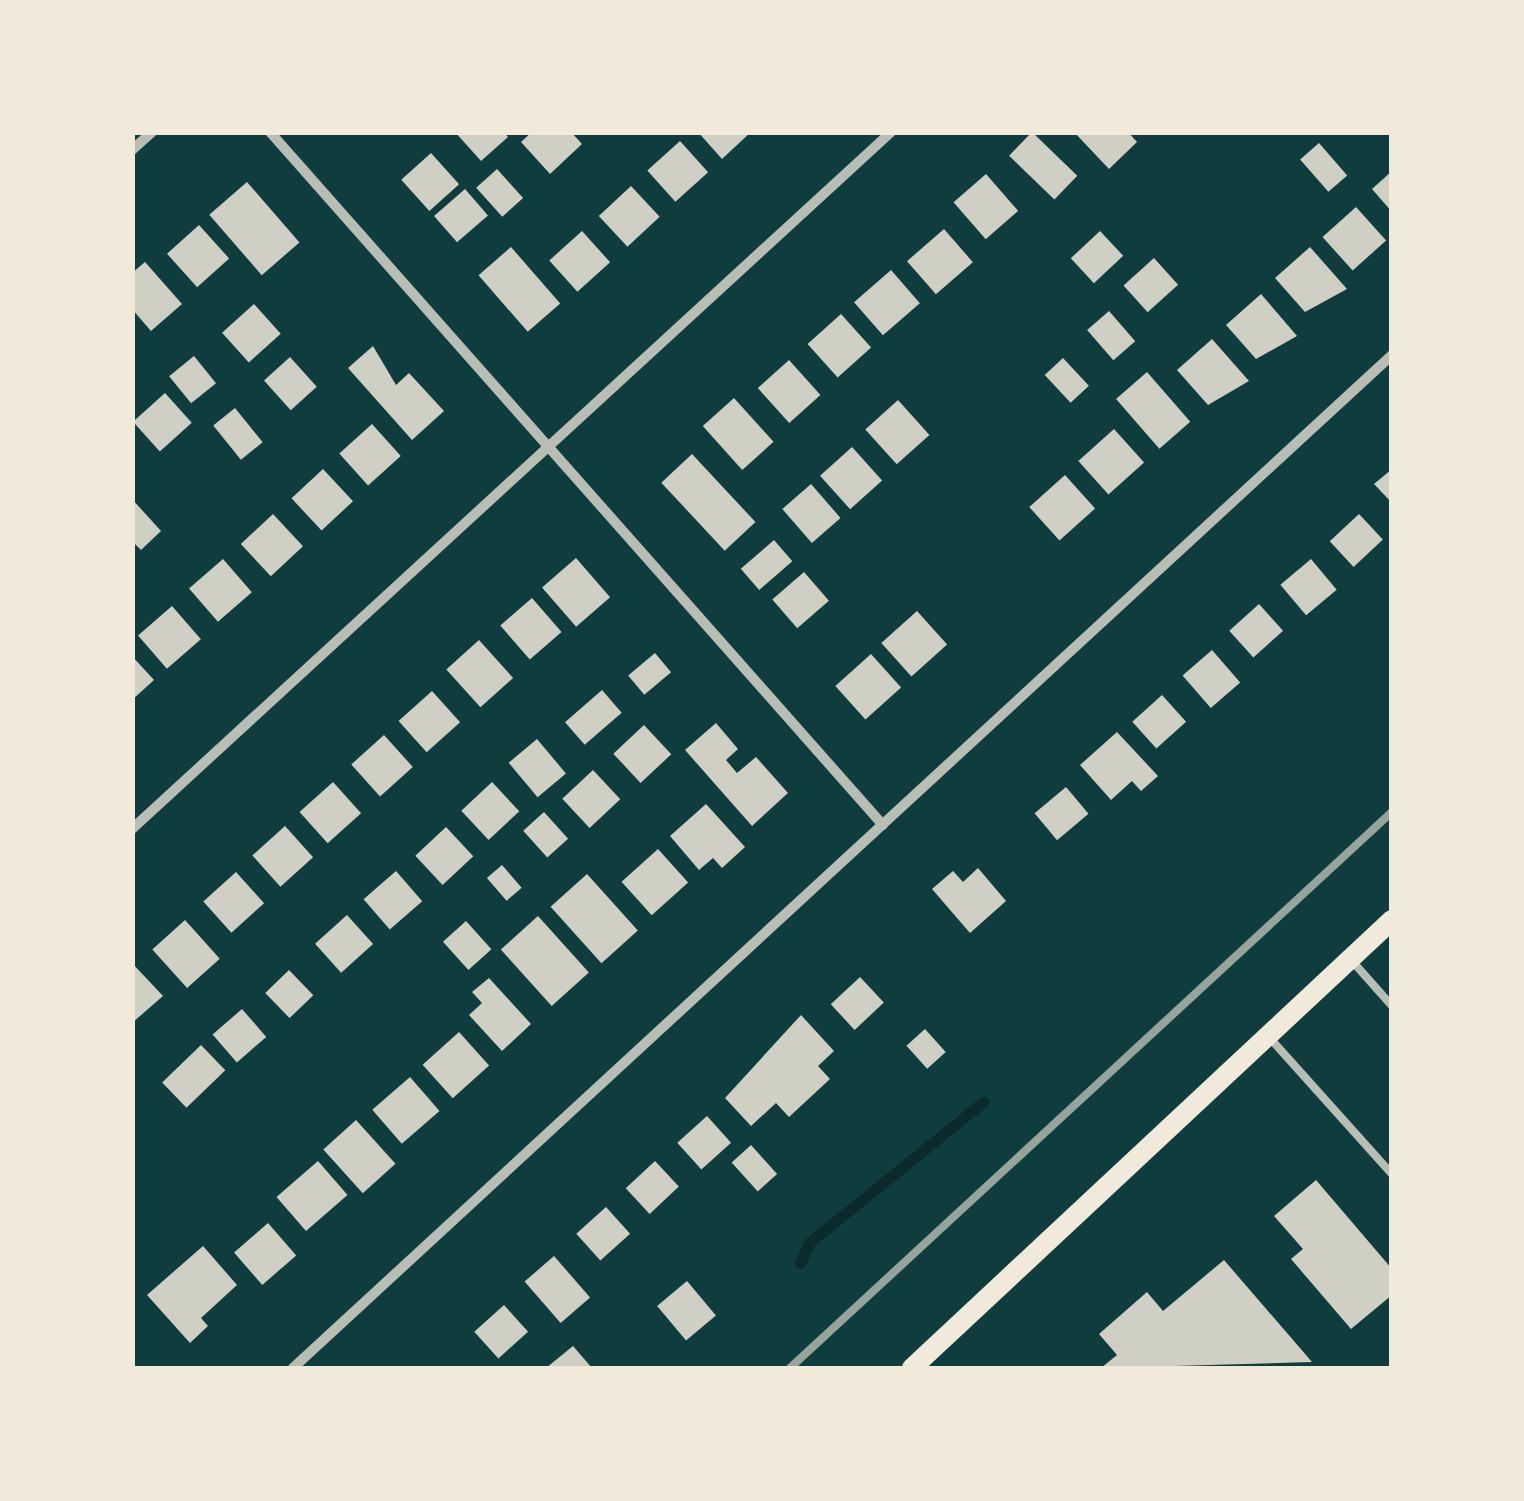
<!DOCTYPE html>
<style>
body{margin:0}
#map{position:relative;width:1524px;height:1501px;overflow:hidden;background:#0f3d3e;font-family:"PT Sans Narrow",sans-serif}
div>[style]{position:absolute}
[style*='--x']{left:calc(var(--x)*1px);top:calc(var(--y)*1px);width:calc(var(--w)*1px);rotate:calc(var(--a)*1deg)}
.stream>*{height:11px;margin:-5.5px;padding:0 5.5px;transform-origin:5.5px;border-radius:5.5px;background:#0a2a2b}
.building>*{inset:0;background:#cfcfc3;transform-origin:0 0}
.service>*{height:8px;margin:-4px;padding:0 4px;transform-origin:4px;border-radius:4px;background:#b8beb3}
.minor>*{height:10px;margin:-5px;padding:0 5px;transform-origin:5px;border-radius:5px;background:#b8beb3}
.secondary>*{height:20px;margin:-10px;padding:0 10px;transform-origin:10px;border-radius:10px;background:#f1e9da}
.rail>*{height:8px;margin:-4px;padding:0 4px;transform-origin:4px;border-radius:4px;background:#97a49c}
span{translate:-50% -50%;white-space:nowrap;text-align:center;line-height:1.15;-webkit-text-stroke:10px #f1e9da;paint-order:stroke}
.frame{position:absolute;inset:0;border:135px solid #f1e9da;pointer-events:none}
</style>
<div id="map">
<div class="stream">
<div style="--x:800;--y:1263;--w:23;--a:-65"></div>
<div style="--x:810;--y:1242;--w:223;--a:-39"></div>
</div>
<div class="building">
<div style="clip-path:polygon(455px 132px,504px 132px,508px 137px,481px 161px)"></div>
<div style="clip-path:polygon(532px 132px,571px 132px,582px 144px,550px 174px,521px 142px)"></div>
<div style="clip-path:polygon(698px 132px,751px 132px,722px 159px)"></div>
<div style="left:1032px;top:132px;width:63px;height:33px;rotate:44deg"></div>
<div style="clip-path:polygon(1074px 132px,1128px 132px,1137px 142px,1109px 169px)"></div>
<div style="left:680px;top:141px;width:42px;height:44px;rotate:48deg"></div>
<div style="left:1319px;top:143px;width:43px;height:25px;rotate:49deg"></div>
<div style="left:431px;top:153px;width:42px;height:40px;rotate:48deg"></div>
<div style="left:497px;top:169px;width:39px;height:28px;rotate:48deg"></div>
<div style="clip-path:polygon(1392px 171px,1392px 212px,1372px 189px)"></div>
<div style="left:986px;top:174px;width:49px;height:43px;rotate:49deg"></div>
<div style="left:247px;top:182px;width:80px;height:50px;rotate:49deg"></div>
<div style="left:631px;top:186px;width:42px;height:44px;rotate:47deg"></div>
<div style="left:465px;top:189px;width:35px;height:41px;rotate:49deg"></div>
<div style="left:1356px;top:207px;width:45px;height:45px;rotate:48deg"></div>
<div style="left:199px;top:225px;width:45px;height:43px;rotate:48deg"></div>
<div style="left:944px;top:229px;width:44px;height:49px;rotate:49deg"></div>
<div style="left:582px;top:231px;width:42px;height:44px;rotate:48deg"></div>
<div style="left:1100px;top:231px;width:34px;height:40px;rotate:47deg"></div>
<div style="left:511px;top:247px;width:75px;height:43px;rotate:49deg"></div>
<div style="clip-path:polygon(1310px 247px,1347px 289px,1305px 312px,1275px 278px)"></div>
<div style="left:1154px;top:258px;width:36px;height:41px;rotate:48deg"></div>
<div style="clip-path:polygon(145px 262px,182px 304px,151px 331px,132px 309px,132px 273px)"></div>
<div style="left:891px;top:270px;width:44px;height:49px;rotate:49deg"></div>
<div style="clip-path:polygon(1261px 294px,1297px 336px,1256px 359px,1226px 325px)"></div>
<div style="left:254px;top:304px;width:40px;height:43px;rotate:48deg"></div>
<div style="left:1109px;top:311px;width:40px;height:29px;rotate:49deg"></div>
<div style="left:841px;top:314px;width:45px;height:45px;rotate:48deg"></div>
<div style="clip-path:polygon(1212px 339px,1249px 381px,1208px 405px,1177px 370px)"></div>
<div style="clip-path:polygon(373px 346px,396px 385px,409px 373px,444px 411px,412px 440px,348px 368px)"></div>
<div style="left:194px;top:356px;width:35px;height:32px;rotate:51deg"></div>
<div style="left:290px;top:357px;width:40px;height:35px;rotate:48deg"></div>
<div style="left:1063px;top:358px;width:38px;height:25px;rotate:47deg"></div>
<div style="left:789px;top:360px;width:47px;height:42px;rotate:48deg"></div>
<div style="left:1147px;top:372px;width:66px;height:41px;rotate:49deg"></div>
<div style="left:165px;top:393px;width:40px;height:43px;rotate:48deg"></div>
<div style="left:734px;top:398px;width:59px;height:42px;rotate:48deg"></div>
<div style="left:898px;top:400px;width:47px;height:44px;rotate:48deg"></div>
<div style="left:235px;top:408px;width:44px;height:28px;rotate:51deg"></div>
<div style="left:372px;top:424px;width:43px;height:44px;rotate:48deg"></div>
<div style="left:1114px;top:429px;width:45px;height:48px;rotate:48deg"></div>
<div style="left:852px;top:447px;width:45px;height:43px;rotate:48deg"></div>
<div style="left:692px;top:454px;width:93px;height:42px;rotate:47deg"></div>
<div style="left:323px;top:469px;width:44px;height:43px;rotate:47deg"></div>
<div style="clip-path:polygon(1392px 469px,1392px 503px,1374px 484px)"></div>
<div style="left:1065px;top:475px;width:45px;height:48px;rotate:48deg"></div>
<div style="left:811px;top:484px;width:45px;height:38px;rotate:49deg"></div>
<div style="clip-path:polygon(132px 499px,161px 531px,141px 550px,132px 541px)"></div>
<div style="left:273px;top:514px;width:44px;height:44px;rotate:47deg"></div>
<div style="left:1359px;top:514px;width:35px;height:40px;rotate:47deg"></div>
<div style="left:774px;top:540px;width:28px;height:44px;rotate:49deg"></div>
<div style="left:576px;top:558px;width:52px;height:45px;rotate:49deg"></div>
<div style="left:223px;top:559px;width:44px;height:45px;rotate:49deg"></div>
<div style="left:1311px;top:559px;width:40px;height:40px;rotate:50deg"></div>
<div style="left:804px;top:572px;width:38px;height:42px;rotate:49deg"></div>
<div style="left:532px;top:598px;width:45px;height:42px;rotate:49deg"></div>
<div style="left:1259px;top:604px;width:36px;height:40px;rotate:48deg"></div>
<div style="left:172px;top:606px;width:44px;height:45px;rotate:49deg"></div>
<div style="left:917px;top:611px;width:45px;height:48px;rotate:48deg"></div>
<div style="left:479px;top:640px;width:51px;height:44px;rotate:48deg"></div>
<div style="left:1212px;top:650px;width:43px;height:39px;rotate:49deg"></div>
<div style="left:655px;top:653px;width:25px;height:35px;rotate:50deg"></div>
<div style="left:871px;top:654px;width:45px;height:48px;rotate:48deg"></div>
<div style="clip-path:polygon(132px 656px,154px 680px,132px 700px)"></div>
<div style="left:602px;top:690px;width:30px;height:49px;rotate:49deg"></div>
<div style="left:432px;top:691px;width:42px;height:45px;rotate:48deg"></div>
<div style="left:1162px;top:695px;width:36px;height:40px;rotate:48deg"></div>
<div style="clip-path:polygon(716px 723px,738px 749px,726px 760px,737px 773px,756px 757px,788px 793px,752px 826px,685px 750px)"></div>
<div style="left:644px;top:725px;width:40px;height:42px;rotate:47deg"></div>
<div style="clip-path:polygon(1117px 732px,1158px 776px,1141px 791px,1132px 781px,1111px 800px,1080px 765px)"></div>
<div style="left:384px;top:735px;width:43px;height:44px;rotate:48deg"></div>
<div style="left:537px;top:739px;width:45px;height:37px;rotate:50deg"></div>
<div style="left:593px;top:770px;width:40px;height:42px;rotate:47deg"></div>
<div style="left:333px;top:782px;width:42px;height:45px;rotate:48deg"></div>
<div style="left:492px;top:782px;width:40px;height:42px;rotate:47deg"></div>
<div style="left:1066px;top:787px;width:35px;height:41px;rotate:50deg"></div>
<div style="clip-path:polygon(706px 804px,745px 847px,722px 868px,713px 858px,699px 870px,670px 836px)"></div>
<div style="left:544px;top:812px;width:36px;height:28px;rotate:48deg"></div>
<div style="left:285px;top:826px;width:42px;height:44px;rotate:48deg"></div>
<div style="left:446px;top:827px;width:40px;height:42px;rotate:47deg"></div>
<div style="left:658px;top:849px;width:45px;height:49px;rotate:48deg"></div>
<div style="left:502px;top:865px;width:30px;height:20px;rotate:49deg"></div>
<div style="clip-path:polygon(978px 868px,1006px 901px,970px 933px,932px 889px,953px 871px,963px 882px)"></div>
<div style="left:396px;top:871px;width:40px;height:43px;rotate:49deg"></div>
<div style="left:236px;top:872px;width:42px;height:44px;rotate:48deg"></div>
<div style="left:587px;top:874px;width:76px;height:49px;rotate:48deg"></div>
<div style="left:347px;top:915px;width:39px;height:43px;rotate:48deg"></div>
<div style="left:538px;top:916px;width:76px;height:50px;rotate:48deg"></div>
<div style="left:185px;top:920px;width:52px;height:44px;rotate:48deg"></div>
<div style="left:466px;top:921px;width:38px;height:31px;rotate:48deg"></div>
<div style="clip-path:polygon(132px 963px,163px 996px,132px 1023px)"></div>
<div style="left:289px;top:970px;width:35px;height:33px;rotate:46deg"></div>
<div style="left:860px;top:977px;width:35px;height:40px;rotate:47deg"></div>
<div style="clip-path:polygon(489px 978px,531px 1024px,502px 1051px,469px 1015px,482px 1003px,472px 992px)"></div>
<div style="left:242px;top:1009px;width:37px;height:39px;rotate:49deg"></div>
<div style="clip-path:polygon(801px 1015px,834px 1051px,818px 1066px,830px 1079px,789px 1117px,776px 1103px,751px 1126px,725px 1098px)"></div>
<div style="left:925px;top:1029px;width:31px;height:25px;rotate:48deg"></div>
<div style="left:459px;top:1032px;width:45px;height:49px;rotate:48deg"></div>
<div style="left:201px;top:1045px;width:35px;height:54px;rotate:46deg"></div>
<div style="left:410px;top:1077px;width:45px;height:50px;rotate:49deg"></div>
<div style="left:707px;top:1116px;width:36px;height:40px;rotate:48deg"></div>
<div style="left:356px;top:1120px;width:59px;height:44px;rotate:48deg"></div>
<div style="left:751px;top:1145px;width:39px;height:26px;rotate:48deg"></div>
<div style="left:318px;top:1161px;width:45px;height:55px;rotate:49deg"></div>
<div style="left:655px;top:1161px;width:35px;height:40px;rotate:47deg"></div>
<div style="clip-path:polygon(1316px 1180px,1392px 1269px,1392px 1295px,1351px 1329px,1291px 1259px,1303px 1249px,1274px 1216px)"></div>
<div style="left:606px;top:1207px;width:36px;height:40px;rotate:48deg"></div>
<div style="left:268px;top:1223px;width:43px;height:45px;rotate:49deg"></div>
<div style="clip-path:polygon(203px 1246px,237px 1285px,201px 1318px,208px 1326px,190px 1343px,147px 1295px)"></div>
<div style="left:554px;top:1256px;width:55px;height:39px;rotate:49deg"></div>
<div style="clip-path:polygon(1224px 1260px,1312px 1362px,1101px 1368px,1117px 1355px,1099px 1334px,1147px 1292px,1163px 1311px)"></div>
<div style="left:687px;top:1281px;width:45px;height:39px;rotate:50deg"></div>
<div style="left:504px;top:1305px;width:36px;height:40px;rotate:48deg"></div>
<div style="clip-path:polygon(573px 1346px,592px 1368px,546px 1368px)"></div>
</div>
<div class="service">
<div style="--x:1353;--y:962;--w:59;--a:48.4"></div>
<div style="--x:1268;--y:1036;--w:186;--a:48.1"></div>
</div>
<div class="minor">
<div style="--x:270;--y:132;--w:925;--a:48.51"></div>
<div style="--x:132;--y:150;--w:27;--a:-42"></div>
<div style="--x:132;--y:829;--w:1030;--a:-42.56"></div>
<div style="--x:293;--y:1368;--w:1495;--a:-42.67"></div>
</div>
<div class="secondary">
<div style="--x:912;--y:1368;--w:657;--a:-43.03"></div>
</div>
<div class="rail">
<div style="--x:790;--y:1368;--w:819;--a:-42.73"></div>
</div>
<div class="frame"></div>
</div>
